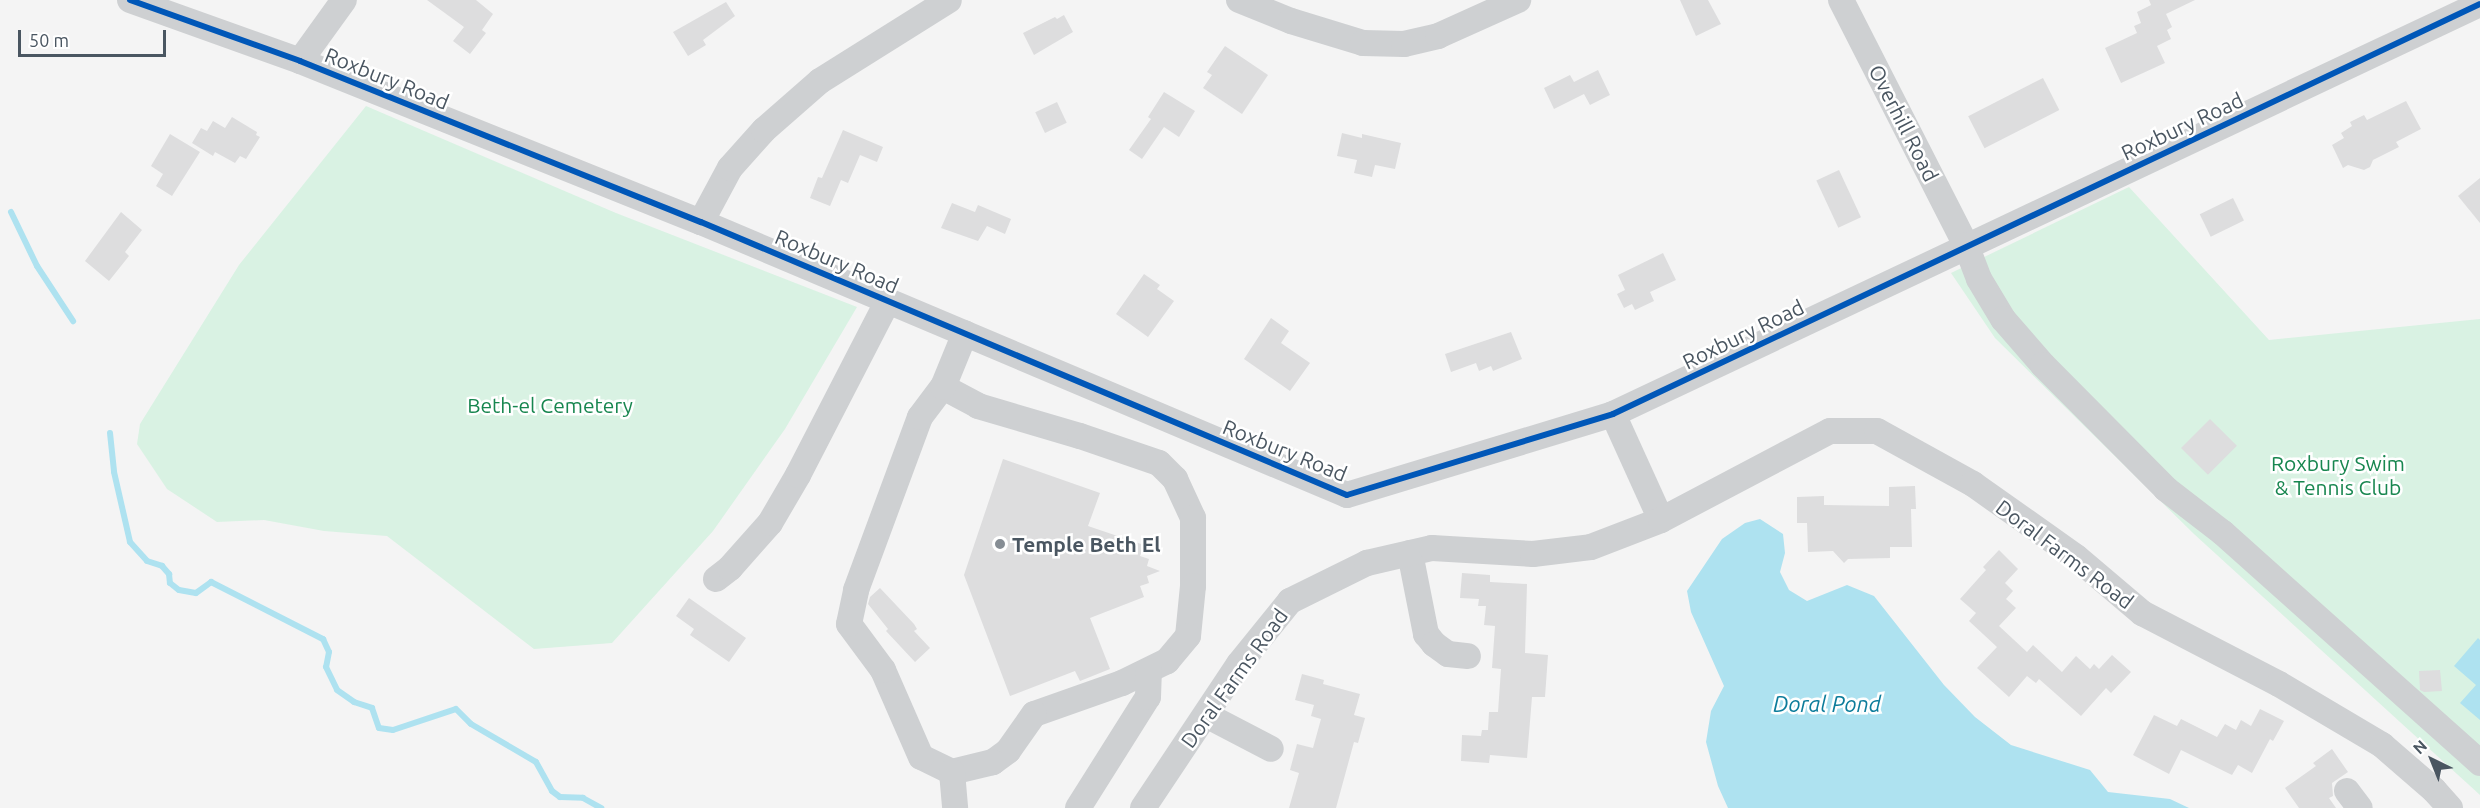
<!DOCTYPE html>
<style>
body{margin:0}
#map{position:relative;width:2480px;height:808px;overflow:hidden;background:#f4f4f4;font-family:Ubuntu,sans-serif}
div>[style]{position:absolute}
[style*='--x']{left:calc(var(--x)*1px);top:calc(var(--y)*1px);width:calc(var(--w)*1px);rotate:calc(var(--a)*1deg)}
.green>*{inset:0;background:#d9f2e3}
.water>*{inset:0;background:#aee2f0}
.stream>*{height:6px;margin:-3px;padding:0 3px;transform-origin:3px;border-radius:3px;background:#aee2f0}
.building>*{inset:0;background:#ddddde;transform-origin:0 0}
.minor>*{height:26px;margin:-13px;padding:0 13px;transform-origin:13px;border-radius:13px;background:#ced0d2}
.cycleway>*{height:6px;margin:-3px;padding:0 3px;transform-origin:3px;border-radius:3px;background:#0057b8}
.dots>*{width:16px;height:16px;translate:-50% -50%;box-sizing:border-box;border:3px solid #fff;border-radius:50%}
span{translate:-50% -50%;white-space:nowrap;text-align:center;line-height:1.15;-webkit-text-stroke:5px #fff;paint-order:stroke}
.street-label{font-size:21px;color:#4a5661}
.park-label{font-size:21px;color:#17864f}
.poi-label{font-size:21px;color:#4a5661;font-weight:700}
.left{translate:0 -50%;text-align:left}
.water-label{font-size:22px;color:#0c7c9b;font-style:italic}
.north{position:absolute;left:2402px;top:730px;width:60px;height:60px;-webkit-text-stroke:4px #fff;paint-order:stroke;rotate:317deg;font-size:16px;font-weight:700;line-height:24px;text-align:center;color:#4a5661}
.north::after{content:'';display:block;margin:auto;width:21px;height:27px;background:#4a5661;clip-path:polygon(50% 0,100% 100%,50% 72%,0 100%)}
.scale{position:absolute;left:18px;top:30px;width:148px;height:27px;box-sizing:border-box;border:3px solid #4a5661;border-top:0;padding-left:8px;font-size:18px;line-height:21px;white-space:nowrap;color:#4a5661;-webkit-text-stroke:4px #fff;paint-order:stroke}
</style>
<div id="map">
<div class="green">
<div style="clip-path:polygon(366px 106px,616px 213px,857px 307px,785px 429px,713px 531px,612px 643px,534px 649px,387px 536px,324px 531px,264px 520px,217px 522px,167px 489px,137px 444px,140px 424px,239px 265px)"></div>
<div style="clip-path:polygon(2129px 187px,2269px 340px,2480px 319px,2480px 795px,2194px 534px,1995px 338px,1951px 273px)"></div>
</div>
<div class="water">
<div style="clip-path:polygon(1760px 519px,1783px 534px,1785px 553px,1780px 572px,1789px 590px,1807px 601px,1847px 585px,1874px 596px,1944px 685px,1975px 717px,2011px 745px,2090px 770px,2108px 792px,2170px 799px,2189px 808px,1728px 808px,1718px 786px,1706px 742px,1711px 711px,1724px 686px,1691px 612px,1687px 591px,1722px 539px,1745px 523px)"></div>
<div style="clip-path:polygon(2478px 638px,2480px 640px,2480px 720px,2460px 703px,2476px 685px,2454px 666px)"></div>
</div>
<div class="stream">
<div style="--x:11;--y:212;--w:60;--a:64.3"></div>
<div style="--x:37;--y:266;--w:66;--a:56.8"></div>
<div style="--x:110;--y:433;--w:39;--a:84"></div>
<div style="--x:114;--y:472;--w:72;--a:77.1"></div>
<div style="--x:130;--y:542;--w:25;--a:48"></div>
<div style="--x:147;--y:561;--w:16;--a:18"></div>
<div style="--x:162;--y:566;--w:11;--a:49"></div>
<div style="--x:169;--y:574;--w:9;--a:84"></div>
<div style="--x:170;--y:583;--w:11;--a:38"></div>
<div style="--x:179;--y:590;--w:17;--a:10"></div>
<div style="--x:196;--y:593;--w:19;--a:-36"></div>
<div style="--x:211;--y:582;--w:126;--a:27"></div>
<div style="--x:323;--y:639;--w:14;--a:65"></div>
<div style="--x:329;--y:652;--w:15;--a:101"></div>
<div style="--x:326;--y:667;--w:25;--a:64"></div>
<div style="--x:337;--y:690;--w:21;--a:35"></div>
<div style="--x:354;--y:702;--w:19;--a:18"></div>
<div style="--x:372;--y:708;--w:21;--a:71"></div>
<div style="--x:379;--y:728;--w:14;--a:8"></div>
<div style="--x:393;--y:730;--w:66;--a:-18.4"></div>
<div style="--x:456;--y:709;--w:21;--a:45"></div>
<div style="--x:471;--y:724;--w:75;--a:30.3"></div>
<div style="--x:536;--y:762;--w:33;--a:61"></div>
<div style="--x:552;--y:791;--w:10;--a:37"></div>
<div style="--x:560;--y:797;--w:23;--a:2"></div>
<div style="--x:583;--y:798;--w:21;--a:29"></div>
</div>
<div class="building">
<div style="clip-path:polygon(427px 0,476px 0,493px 14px,482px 30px,486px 33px,470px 54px,453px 41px,464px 27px)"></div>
<div style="clip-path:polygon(1680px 0,1708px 0,1721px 24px,1696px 36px)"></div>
<div style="clip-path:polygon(2149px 0,2195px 0,2166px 14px,2172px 27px,2167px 30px,2171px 39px,2157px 46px,2165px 63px,2121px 83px,2105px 48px,2137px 33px,2134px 26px,2141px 23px,2137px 12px,2151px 5px)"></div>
<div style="clip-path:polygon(726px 2px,735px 16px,703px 40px,706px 45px,688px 56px,673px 32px)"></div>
<div style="clip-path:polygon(1064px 15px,1073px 32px,1034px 55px,1023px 33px,1055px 17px,1057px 19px)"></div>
<div style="clip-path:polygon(1225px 46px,1268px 75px,1242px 114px,1203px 88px,1212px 75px,1207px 72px)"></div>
<div style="clip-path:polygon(1598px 70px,1610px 95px,1590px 105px,1584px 94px,1554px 109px,1544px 88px,1570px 75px,1574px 82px)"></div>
<div style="left:2043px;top:78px;width:36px;height:84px;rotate:63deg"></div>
<div style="clip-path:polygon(1164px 92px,1195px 111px,1179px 137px,1164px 127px,1142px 159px,1129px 150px,1151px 119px,1148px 117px)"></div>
<div style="clip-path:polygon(2406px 101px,2421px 129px,2396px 142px,2399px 147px,2373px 160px,2370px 167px,2364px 170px,2348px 165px,2343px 168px,2332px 145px,2344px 138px,2341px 133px,2352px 126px,2350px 122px,2364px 115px,2367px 120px)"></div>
<div style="left:1057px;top:102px;width:23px;height:24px;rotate:65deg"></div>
<div style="clip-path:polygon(232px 117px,257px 132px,256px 135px,260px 137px,246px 159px,240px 156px,235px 163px,215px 152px,213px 156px,192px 143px,201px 128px,207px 131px,213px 121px,225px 128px)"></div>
<div style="clip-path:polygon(843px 130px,883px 147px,877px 162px,860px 155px,848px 183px,841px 180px,830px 206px,810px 198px,818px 177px,822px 178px)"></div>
<div style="clip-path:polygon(1342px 133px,1362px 138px,1362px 134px,1401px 143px,1395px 169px,1375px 165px,1372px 177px,1354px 173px,1357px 160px,1337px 156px)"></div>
<div style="clip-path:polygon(170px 134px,200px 152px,172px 196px,156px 186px,163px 174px,151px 166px)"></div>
<div style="left:1839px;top:170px;width:52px;height:25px;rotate:65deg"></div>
<div style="clip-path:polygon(2480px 178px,2480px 223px,2458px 196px)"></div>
<div style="left:2233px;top:198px;width:25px;height:37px;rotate:64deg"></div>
<div style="clip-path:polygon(952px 203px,975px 212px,978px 205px,1011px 219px,1005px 234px,987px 226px,978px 241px,941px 228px)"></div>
<div style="clip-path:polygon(121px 212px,142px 230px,125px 252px,129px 256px,109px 281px,85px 261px)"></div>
<div style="clip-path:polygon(1663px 253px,1676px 280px,1650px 292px,1654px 301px,1635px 310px,1632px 304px,1624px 308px,1617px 294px,1625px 290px,1618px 275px)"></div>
<div style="clip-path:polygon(1144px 274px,1160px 285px,1157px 289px,1174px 301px,1148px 337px,1116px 314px)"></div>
<div style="clip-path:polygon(1271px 318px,1289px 331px,1281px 343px,1310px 363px,1290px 391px,1244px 359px)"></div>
<div style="clip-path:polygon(1511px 332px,1522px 359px,1493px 371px,1491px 366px,1479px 371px,1476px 363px,1451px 372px,1445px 354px)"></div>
<div style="left:2210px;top:419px;width:38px;height:41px;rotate:45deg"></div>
<div style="clip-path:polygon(1003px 459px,1100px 493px,1088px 526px,1144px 545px,1140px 556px,1149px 559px,1147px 566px,1160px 571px,1147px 576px,1149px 583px,1140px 586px,1144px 597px,1090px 618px,1110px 669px,1080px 681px,1075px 671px,1010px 696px,964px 575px)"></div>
<div style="clip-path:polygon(1915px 486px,1916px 509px,1911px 509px,1912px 547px,1890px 547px,1890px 558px,1848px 559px,1844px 563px,1833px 551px,1808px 552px,1807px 523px,1797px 523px,1797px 497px,1824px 496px,1824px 505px,1889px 506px,1889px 487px)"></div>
<div style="clip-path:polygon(1999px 550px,2018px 569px,2005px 583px,2013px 591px,2006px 599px,2016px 608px,1999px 626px,2027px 652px,2033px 645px,2062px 672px,2076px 656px,2090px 669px,2094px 664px,2099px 669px,2112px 655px,2131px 672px,2111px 693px,2106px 688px,2081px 716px,2039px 679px,2036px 683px,2027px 676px,2009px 697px,1977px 668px,1997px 647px,1969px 621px,1976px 613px,1960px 599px,1986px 570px,1983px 567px)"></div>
<div style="clip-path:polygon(1462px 573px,1490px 575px,1490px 582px,1527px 584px,1525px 653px,1548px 655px,1545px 697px,1532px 697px,1527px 758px,1490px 755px,1489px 763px,1461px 761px,1462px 735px,1481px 736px,1482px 730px,1488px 730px,1489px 712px,1498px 712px,1501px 669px,1492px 668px,1495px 626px,1484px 625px,1486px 606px,1478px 606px,1479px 599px,1460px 598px)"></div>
<div style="clip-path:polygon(880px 588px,914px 624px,917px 629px,914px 631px,930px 648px,915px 662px,886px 631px,888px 629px,868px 604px,870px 597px)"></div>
<div style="clip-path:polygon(689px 598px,746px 638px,729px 662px,690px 635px,694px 629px,676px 616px)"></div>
<div style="clip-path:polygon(2440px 670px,2442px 691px,2424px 692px,2420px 690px,2419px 671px)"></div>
<div style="clip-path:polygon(1302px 674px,1324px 680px,1323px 684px,1360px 694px,1354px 715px,1365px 718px,1358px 743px,1354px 742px,1336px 808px,1289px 808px,1299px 773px,1290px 770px,1297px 744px,1313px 748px,1321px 719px,1311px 716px,1314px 705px,1295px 700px)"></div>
<div style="clip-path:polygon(2260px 709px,2284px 721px,2273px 741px,2270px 739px,2252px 773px,2238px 765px,2232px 775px,2181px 750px,2169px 774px,2133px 755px,2154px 715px,2177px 726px,2181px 719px,2217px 737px,2225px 724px,2236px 730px,2241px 720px,2251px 726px)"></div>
<div style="clip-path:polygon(2332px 749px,2348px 772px,2332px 783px,2333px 796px,2329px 798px,2336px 808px,2299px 808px,2285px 788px,2316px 766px,2313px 763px)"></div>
</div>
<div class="minor">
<div style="--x:130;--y:0;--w:181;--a:19.7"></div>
<div style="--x:300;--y:61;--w:432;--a:21.9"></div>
<div style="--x:701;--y:222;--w:701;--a:22.91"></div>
<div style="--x:1347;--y:495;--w:278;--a:-16.9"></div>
<div style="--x:1613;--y:414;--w:959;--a:-25.31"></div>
<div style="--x:1239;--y:0;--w:56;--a:22"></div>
<div style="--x:1291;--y:21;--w:75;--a:17"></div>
<div style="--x:1363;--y:43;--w:41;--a:1.4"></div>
<div style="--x:1404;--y:44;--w:35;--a:-13"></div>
<div style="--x:1438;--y:36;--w:88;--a:-24.2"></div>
<div style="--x:1841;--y:0;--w:275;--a:63"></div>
<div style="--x:1966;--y:245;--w:36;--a:69"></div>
<div style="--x:1979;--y:279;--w:47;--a:59"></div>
<div style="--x:2003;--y:319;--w:61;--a:49"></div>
<div style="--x:2043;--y:365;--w:175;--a:45.2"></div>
<div style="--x:2166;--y:489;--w:72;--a:37.7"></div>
<div style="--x:2223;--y:533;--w:345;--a:41.8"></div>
<div style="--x:300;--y:61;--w:75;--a:-54.2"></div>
<div style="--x:701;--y:222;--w:61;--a:-61.8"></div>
<div style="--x:730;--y:168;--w:51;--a:-48.2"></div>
<div style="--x:764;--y:130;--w:74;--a:-41.2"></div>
<div style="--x:820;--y:81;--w:152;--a:-32.1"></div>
<div style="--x:943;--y:387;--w:40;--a:28"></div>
<div style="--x:978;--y:406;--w:106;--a:16.4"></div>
<div style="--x:1080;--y:436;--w:83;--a:18.9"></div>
<div style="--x:1159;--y:463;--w:23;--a:45"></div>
<div style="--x:1175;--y:479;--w:43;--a:65.2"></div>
<div style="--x:1193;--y:518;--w:68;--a:90"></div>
<div style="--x:1193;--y:586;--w:50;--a:95.7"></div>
<div style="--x:1188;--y:636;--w:33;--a:130"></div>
<div style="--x:1167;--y:661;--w:50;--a:153.9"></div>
<div style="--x:1122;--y:683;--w:93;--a:160.6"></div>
<div style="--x:1034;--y:714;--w:45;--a:125.1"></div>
<div style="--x:1008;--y:751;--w:19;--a:144"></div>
<div style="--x:993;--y:762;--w:42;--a:166.3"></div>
<div style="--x:952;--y:772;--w:34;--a:-154"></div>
<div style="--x:921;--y:757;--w:95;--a:-113.6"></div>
<div style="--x:883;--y:670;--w:57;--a:-126.5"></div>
<div style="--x:849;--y:624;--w:35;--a:-78"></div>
<div style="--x:856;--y:590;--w:184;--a:-69.7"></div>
<div style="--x:920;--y:417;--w:38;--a:-53"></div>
<div style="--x:943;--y:387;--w:58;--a:-67.8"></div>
<div style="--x:1613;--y:414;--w:116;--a:65.6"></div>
<div style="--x:1410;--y:553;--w:83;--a:78.8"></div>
<div style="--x:1426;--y:634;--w:13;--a:51"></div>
<div style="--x:1434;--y:644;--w:17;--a:36"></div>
<div style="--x:1448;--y:654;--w:20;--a:6"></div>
<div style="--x:716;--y:579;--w:18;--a:-38"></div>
<div style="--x:730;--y:568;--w:60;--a:-48.4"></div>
<div style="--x:770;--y:523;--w:56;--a:-59.7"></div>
<div style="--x:798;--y:475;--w:196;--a:-62.7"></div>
<div style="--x:1206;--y:715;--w:73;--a:27.6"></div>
<div style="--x:952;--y:772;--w:36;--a:85"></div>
<div style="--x:2347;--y:791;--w:21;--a:53"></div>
<div style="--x:1078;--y:808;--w:131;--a:-57.8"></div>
<div style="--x:1148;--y:697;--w:26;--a:-88"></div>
<div style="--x:1143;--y:808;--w:173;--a:-56.3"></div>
<div style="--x:1239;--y:664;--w:81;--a:-51"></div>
<div style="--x:1290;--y:601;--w:86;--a:-26.3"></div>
<div style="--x:1367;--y:563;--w:67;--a:-13"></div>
<div style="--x:1432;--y:548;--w:101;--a:3.4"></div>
<div style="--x:1533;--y:554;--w:58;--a:-6.9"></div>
<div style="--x:1591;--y:547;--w:75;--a:-21.1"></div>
<div style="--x:1661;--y:520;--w:191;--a:-27.8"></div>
<div style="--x:1830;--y:431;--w:47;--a:0"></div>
<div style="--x:1877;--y:431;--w:110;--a:28.9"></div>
<div style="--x:1973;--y:484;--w:126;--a:35.3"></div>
<div style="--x:2076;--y:557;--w:87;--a:40.3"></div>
<div style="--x:2142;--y:613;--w:154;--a:27.4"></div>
<div style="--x:2279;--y:684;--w:120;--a:30.6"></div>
<div style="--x:2382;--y:745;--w:69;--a:40.9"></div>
<div style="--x:2434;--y:790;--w:24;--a:48"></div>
</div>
<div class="cycleway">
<div style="--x:130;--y:0;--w:181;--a:19.7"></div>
<div style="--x:300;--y:61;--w:432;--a:21.9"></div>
<div style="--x:701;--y:222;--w:701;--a:22.91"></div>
<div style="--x:1347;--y:495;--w:278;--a:-16.9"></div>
<div style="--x:1613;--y:414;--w:959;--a:-25.31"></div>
</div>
<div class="dots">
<div style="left:1000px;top:544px;background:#868d94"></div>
</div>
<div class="street-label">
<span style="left:387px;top:78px;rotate:22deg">Roxbury Road</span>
<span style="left:1904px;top:123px;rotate:63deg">Overhill Road</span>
<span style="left:2182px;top:126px;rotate:-25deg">Roxbury Road</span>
<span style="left:837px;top:261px;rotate:23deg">Roxbury Road</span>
<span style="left:1743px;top:334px;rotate:-26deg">Roxbury Road</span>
<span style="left:1285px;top:450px;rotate:22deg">Roxbury Road</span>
<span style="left:2065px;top:554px;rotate:37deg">Doral Farms Road</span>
<span style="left:1234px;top:678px;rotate:-54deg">Doral Farms Road</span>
</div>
<div class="park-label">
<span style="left:550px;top:405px">Beth-el Cemetery</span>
<span style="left:2338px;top:475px">Roxbury Swim<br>&amp; Tennis Club</span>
</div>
<div class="poi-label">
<span class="left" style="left:1012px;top:544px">Temple Beth El</span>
</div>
<div class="water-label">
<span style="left:1827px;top:704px">Doral Pond</span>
</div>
<div class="north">N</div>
<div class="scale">50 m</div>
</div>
